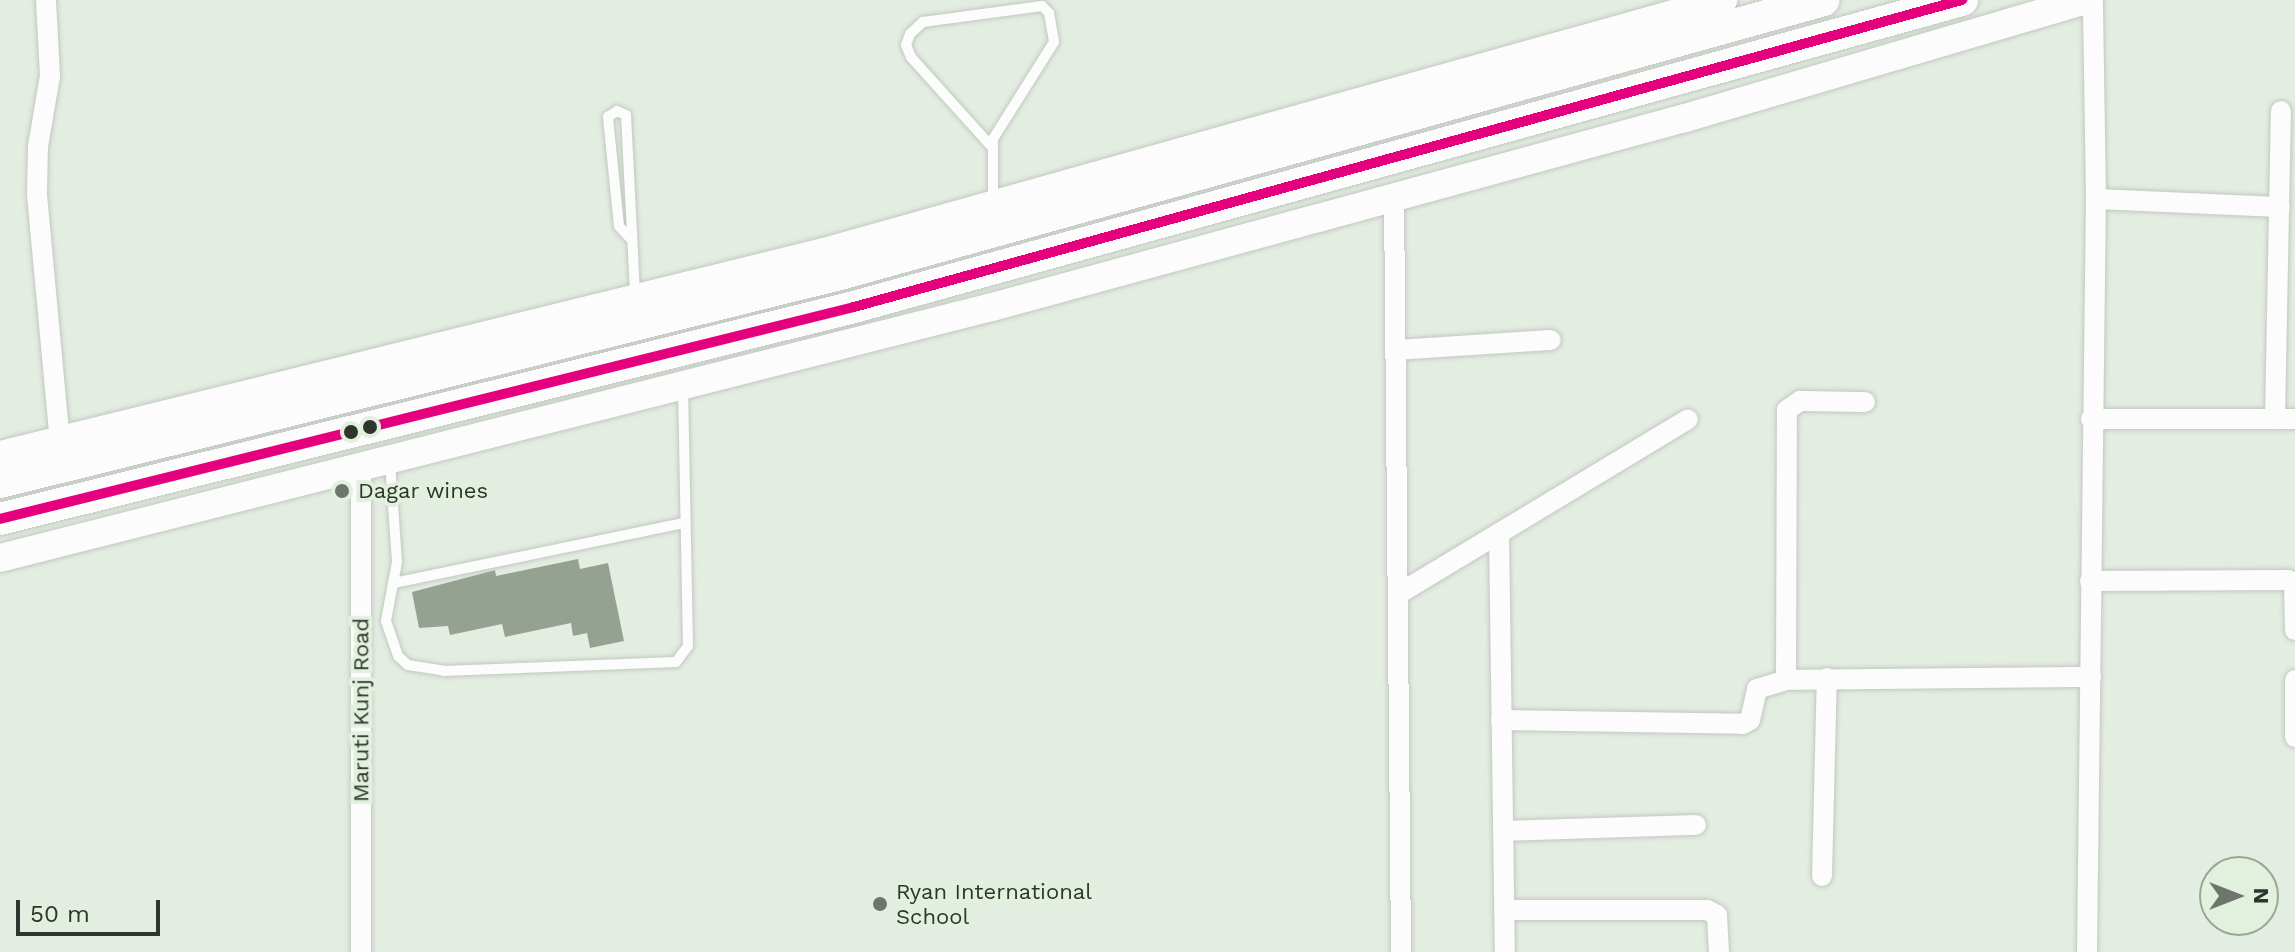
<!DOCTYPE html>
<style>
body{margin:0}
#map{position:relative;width:2295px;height:952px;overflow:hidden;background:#e4ede2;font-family:"Work Sans",sans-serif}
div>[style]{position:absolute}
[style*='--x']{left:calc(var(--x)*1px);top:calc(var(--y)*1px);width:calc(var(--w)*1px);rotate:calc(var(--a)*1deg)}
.building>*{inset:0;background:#95a292}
.roads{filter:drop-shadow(0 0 2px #c1c8c0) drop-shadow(0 0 2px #c1c8c0)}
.service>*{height:10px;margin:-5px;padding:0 5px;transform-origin:5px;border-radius:5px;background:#fbfcfb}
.minor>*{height:20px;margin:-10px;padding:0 10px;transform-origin:10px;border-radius:10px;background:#fbfcfb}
.secondary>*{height:28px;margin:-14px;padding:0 14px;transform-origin:14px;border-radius:14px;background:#fbfcfb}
.trunk>*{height:32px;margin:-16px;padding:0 16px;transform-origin:16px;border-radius:16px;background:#fbfcfb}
.bus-1>*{height:10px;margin:-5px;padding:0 5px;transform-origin:5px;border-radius:5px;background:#e5007d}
.dots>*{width:22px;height:22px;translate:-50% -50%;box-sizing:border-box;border:4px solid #e1f1de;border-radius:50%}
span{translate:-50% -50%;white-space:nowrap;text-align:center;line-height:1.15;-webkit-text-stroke:8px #e1f1de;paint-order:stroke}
.poi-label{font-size:22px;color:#2f352e}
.left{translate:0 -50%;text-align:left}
.street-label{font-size:22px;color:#2f352e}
.north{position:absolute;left:2199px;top:856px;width:80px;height:80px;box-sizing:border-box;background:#e1f1de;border:2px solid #9aa698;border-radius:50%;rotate:90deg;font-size:22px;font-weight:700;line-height:32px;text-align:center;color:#2f352e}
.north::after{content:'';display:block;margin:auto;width:28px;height:36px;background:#6e756d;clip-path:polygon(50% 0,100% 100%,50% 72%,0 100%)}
.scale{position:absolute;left:16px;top:900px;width:144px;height:36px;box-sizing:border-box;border:4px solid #2f352e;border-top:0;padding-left:10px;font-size:24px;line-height:28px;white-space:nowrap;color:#2f352e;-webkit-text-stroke:6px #e1f1de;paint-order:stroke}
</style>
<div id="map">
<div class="building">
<div style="clip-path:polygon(578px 559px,580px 569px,608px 563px,624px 641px,590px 648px,587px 633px,573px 636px,571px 623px,505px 637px,502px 624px,450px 635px,448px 626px,419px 628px,412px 592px,495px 570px,496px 576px)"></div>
</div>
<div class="roads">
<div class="service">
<div style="--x:991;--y:146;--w:120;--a:-132"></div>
<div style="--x:911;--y:57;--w:13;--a:-113"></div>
<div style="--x:906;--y:45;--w:12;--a:-70"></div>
<div style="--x:910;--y:34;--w:18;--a:-43"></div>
<div style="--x:923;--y:22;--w:120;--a:-7.7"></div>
<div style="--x:1042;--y:6;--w:10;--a:45"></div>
<div style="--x:1049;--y:13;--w:29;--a:80"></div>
<div style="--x:1054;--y:42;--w:115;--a:122.2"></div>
<div style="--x:993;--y:139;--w:65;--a:90"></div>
<div style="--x:630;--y:238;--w:16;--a:-133"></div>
<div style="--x:619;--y:226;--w:110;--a:-95.8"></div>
<div style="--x:608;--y:117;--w:11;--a:-34"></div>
<div style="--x:617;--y:111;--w:10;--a:24"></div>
<div style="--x:626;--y:115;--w:180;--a:87.1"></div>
<div style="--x:390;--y:462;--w:100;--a:86"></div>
<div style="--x:397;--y:562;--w:60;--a:100.6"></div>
<div style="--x:386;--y:621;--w:37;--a:71"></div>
<div style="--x:398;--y:656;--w:13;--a:42"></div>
<div style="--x:408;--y:665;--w:36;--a:9"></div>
<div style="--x:444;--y:671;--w:232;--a:-2.2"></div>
<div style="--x:676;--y:662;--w:20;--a:-53"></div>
<div style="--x:688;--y:646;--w:259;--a:-91.1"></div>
<div style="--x:394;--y:583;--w:297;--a:-11.7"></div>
</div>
<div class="minor">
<div style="--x:46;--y:0;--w:76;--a:87"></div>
<div style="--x:50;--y:76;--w:71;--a:99.7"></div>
<div style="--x:38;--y:146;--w:49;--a:91.2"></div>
<div style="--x:37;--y:195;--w:247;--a:84.7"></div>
<div style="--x:1394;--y:196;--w:756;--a:89.47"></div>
<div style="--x:2096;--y:199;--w:184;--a:2.5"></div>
<div style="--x:1396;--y:350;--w:155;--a:-3.7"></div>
<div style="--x:2091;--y:419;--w:204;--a:0"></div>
<div style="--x:2275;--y:419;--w:308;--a:-88.9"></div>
<div style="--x:361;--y:468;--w:484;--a:90"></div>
<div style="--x:1499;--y:533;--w:419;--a:89.2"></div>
<div style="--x:2090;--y:581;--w:198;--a:-0.3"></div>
<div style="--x:2288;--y:580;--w:7;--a:27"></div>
<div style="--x:2294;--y:583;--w:47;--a:88.8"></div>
<div style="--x:1400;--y:593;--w:336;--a:-31.1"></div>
<div style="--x:1786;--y:680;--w:270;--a:-89.8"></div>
<div style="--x:1787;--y:410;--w:16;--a:-35"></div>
<div style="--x:1800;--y:401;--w:65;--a:0.9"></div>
<div style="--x:2295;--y:680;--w:57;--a:90"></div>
<div style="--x:1501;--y:720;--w:242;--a:0.9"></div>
<div style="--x:1743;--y:724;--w:8;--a:-30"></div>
<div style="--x:1750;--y:720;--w:32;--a:-77"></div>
<div style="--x:1757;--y:689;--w:30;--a:-17"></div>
<div style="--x:1786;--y:680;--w:305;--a:-0.6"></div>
<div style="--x:1503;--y:831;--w:193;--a:-1.8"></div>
<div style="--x:1822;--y:876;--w:198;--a:-88.6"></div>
<div style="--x:1504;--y:910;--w:203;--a:0"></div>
<div style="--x:1707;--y:910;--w:11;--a:27"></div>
<div style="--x:1717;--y:915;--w:37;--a:87"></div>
<div style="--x:2087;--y:952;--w:753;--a:-89.32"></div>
<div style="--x:2096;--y:199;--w:199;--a:-90.9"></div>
</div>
<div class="secondary">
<div style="--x:0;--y:455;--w:849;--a:-13.84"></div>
<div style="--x:824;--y:252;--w:934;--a:-15.66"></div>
<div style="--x:0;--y:558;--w:1023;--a:-14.2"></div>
<div style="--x:992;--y:307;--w:718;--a:-15.26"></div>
<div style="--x:1685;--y:118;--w:417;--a:-16.4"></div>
</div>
<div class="trunk">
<div style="--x:0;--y:482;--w:865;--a:-13.91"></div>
<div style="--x:840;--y:274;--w:1021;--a:-15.56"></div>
<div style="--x:0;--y:519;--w:880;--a:-13.94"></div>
<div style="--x:854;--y:307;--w:1150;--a:-15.49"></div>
</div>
</div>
<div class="bus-1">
<div style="--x:0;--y:519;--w:880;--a:-13.94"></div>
<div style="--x:854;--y:307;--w:1150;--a:-15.49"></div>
</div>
<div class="dots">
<div style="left:370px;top:427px;background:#2f352e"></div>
<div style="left:351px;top:432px;background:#2f352e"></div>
<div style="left:342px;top:491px;background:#6e756d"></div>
<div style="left:880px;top:904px;background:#6e756d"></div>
</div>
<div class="poi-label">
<span class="left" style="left:358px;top:491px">Dagar wines</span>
<span class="left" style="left:896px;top:904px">Ryan International<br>School</span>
</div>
<div class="street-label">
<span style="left:361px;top:710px;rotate:-90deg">Maruti Kunj Road</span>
</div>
<div class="north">N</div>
<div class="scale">50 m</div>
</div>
